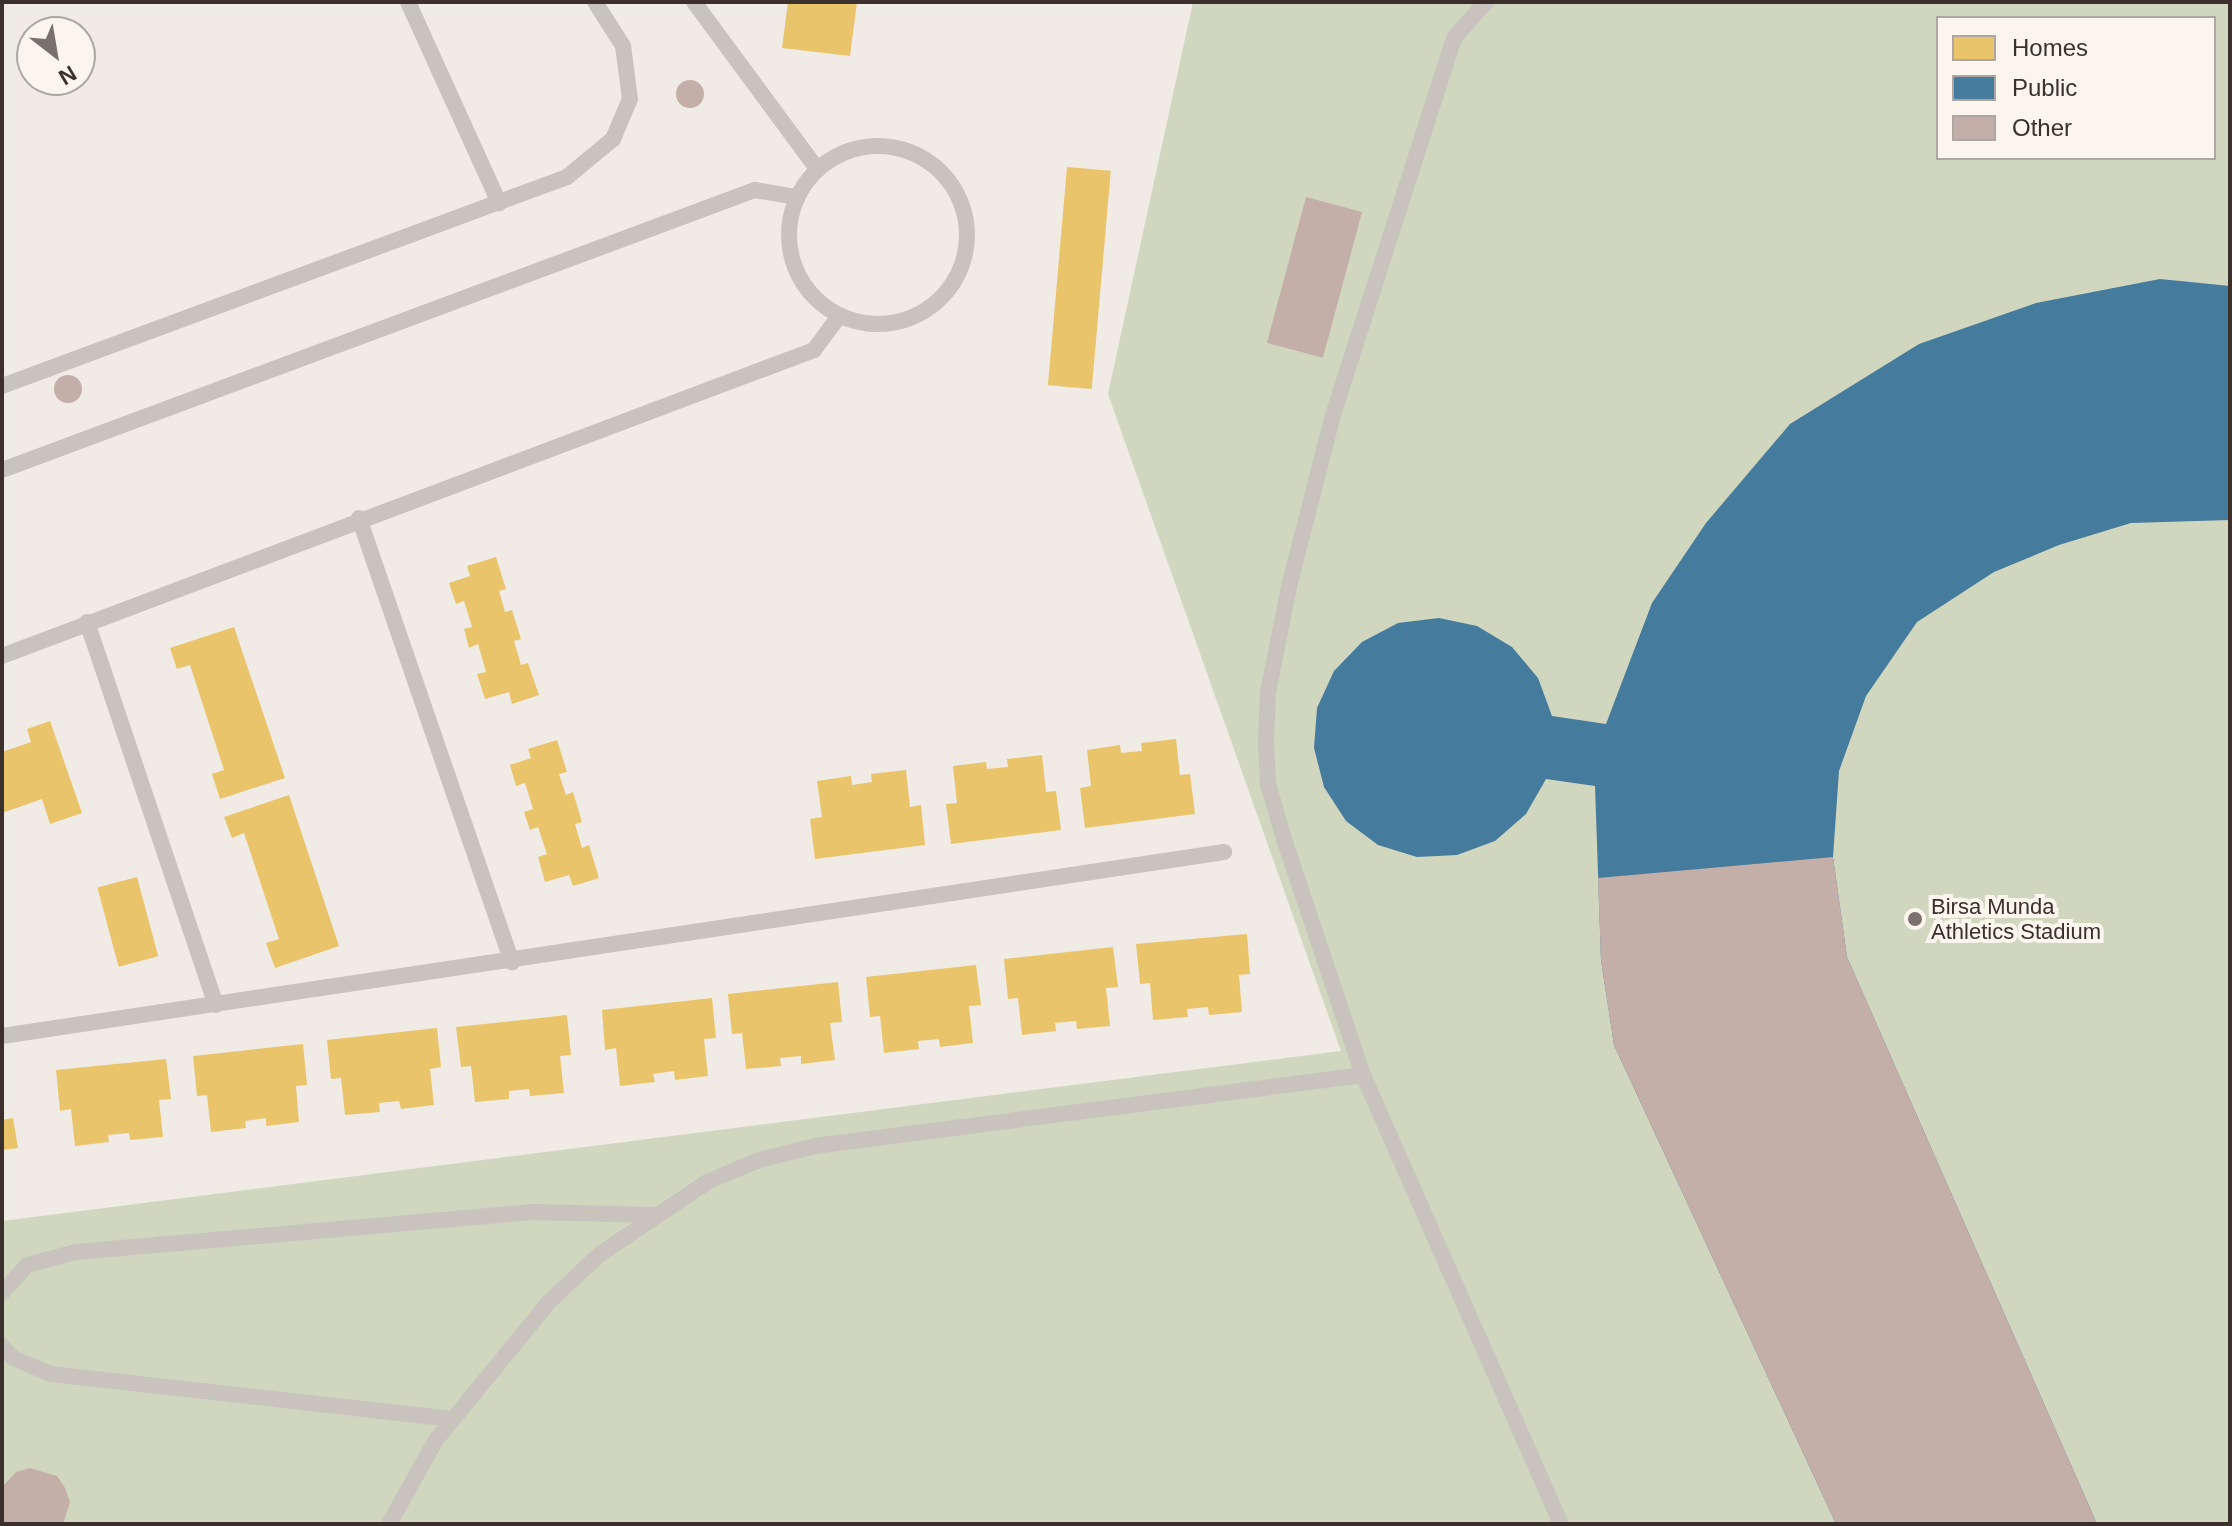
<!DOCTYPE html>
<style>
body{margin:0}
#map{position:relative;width:2232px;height:1526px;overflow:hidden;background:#f0ebe5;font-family:Arial,sans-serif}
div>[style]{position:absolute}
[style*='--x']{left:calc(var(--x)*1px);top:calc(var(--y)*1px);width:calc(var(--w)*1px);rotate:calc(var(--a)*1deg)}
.green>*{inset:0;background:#d1d6bf}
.homes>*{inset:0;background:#e9c46a;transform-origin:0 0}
.public>*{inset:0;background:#457b9d}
.building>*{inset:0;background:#c3afa7;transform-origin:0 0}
.round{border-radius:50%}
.service>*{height:16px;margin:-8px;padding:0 8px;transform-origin:8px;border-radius:8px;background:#c9c3be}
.service>.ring{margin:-8px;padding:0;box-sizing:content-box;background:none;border:16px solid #c9c3be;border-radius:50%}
.dots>*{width:22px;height:22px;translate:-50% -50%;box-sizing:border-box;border:4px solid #fbf5ee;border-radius:50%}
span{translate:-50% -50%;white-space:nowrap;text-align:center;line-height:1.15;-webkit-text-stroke:8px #fbf5ee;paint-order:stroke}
.poi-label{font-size:22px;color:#3b302b}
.left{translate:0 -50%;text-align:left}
.frame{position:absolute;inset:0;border:4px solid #3b302b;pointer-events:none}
.legend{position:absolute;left:1936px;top:16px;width:280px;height:144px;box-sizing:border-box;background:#fbf5ee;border:2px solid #aea6a0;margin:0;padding:10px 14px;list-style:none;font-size:24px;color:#3b302b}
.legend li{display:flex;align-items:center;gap:16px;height:40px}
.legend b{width:40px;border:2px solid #aea6a0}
.north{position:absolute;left:16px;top:16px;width:80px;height:80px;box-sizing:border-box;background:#fbf5ee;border:2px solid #aea6a0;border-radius:50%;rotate:149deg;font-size:22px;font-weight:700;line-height:32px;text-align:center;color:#3b302b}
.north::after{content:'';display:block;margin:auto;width:28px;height:36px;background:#7a716c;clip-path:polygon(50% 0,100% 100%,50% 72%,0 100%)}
</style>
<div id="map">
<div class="green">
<div style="clip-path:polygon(evenodd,1193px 2px,2230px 2px,2230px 1524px,2px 1524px,2px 1221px,1341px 1051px,1108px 394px,1193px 2px,1938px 18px,2214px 18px,2214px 158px,1938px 158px,1938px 18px)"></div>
</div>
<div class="homes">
<div style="clip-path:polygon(788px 2px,857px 2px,850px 56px,782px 48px)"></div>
<div style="left:1067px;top:167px;width:44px;height:219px;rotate:5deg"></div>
<div style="clip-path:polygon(496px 557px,506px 589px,499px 591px,505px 612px,512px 610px,521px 639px,514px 641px,521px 665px,528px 663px,539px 695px,512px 704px,509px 692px,485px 699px,477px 674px,486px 672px,478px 644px,469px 648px,464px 629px,472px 627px,464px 601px,456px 604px,449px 583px,470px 576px,467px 566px)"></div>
<div style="clip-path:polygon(234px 627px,285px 778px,220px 799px,212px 774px,224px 770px,190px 665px,177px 669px,170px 648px)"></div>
<div style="clip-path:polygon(50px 721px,82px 813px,50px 824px,42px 799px,2px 813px,2px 752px,31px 742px,27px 729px)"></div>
<div style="clip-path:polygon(1176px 739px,1180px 775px,1190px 774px,1195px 814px,1085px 828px,1080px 788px,1091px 786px,1087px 750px,1120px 745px,1121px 753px,1142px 751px,1141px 743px)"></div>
<div style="clip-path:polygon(557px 740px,567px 772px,559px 774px,566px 795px,573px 792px,582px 822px,575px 824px,582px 848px,589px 845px,599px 878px,573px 886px,569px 875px,545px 882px,538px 857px,547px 854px,538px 827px,530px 830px,524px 812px,533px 809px,525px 783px,516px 786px,510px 765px,531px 758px,528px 749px)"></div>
<div style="clip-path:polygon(1042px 755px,1046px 792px,1056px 791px,1061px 830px,951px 844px,946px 804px,957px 803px,953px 766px,986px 762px,987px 769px,1008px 767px,1007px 759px)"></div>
<div style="clip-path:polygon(906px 770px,910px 807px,921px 805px,925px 845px,815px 859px,810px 819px,822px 817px,817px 781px,851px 776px,852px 785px,872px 782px,871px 774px)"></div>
<div style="clip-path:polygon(289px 795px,339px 946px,275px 968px,266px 943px,279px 939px,244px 833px,232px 838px,224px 817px)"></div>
<div style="left:137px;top:877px;width:82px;height:41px;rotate:75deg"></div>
<div style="clip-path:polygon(1247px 934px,1250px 974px,1239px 975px,1242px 1012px,1209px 1015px,1208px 1007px,1187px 1009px,1188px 1017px,1153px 1020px,1150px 983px,1140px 984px,1136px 944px)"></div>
<div style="clip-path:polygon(1113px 947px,1118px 987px,1106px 988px,1110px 1026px,1077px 1029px,1076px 1021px,1055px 1023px,1056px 1031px,1022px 1035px,1018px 998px,1008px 999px,1004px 959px)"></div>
<div style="clip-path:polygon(976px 965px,981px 1005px,969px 1006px,973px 1043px,940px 1047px,939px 1039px,918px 1041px,919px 1049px,884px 1053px,880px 1016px,870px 1017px,866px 977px)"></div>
<div style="clip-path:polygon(838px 982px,842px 1022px,830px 1023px,835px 1060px,801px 1064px,801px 1056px,780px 1058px,781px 1066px,746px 1069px,742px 1033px,732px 1034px,728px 994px)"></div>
<div style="clip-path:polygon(712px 998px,716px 1038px,704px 1039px,708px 1076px,675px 1080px,674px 1071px,653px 1074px,655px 1082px,620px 1086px,616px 1048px,605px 1050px,602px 1010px)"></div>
<div style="clip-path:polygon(567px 1015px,571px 1055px,560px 1056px,564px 1093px,530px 1096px,529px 1089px,509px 1091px,509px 1099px,475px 1102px,471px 1066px,461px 1067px,456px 1027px)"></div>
<div style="clip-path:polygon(437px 1028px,441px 1067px,430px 1069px,434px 1105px,401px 1109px,399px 1101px,379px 1103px,380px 1112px,345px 1115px,341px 1078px,331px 1079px,327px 1040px)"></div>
<div style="clip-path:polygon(303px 1044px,307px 1085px,296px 1086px,299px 1122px,266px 1126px,266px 1118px,245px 1121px,246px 1128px,211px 1132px,207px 1095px,197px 1096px,193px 1056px)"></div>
<div style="clip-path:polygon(166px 1059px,171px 1099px,159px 1100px,163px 1137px,130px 1140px,129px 1133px,108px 1135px,109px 1142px,75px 1146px,71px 1109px,60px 1111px,56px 1070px)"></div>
<div style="clip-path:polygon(13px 1118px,18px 1148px,2px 1150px,2px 1120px)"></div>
</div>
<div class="public">
<div style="clip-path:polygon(2160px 279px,2230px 286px,2230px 520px,2131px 523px,2059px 545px,1994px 572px,1917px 622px,1866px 696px,1839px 771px,1833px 857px,1847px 957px,2097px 1524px,1836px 1524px,1614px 1045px,1601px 960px,1595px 786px,1546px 779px,1526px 814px,1495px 841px,1457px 855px,1417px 857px,1378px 845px,1346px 821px,1324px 787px,1314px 748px,1317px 708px,1334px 671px,1362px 642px,1398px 623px,1439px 618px,1477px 626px,1512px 647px,1538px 678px,1552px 716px,1606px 724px,1652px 603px,1706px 523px,1790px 424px,1919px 344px,2036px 303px)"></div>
</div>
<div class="building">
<div class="round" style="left:676px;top:80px;width:28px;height:28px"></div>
<div style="left:1306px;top:197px;width:58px;height:151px;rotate:15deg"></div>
<div class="round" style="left:54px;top:375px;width:28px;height:28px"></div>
<div style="clip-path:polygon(1833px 857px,1847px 957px,2097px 1524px,1836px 1524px,1614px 1045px,1601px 960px,1598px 878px)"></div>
<div style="clip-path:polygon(30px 1468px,57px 1476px,65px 1488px,70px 1502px,63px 1524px,2px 1524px,2px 1487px,16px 1472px)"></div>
</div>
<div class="service">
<div style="--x:408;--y:2;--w:221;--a:65.6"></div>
<div style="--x:694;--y:2;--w:207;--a:53.6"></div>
<div style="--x:1486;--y:2;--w:48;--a:131.6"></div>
<div style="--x:1454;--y:38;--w:400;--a:107.8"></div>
<div style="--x:1332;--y:419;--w:168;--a:104.4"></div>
<div style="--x:1290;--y:582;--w:112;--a:101.3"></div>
<div style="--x:1268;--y:692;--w:50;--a:92.3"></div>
<div style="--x:1266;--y:742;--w:42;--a:87.3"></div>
<div style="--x:1268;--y:784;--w:60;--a:73.7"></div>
<div style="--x:1285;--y:842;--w:246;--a:71.5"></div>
<div style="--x:1363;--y:1075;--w:491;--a:66.2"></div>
<div class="ring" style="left:789px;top:146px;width:162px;height:162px"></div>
<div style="--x:2;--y:386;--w:602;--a:-20.3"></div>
<div style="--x:567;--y:177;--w:60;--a:-39.6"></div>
<div style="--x:613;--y:139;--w:43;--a:-67"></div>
<div style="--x:630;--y:99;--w:53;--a:-97.5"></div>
<div style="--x:623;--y:46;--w:52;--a:-122.5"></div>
<div style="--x:2;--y:470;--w:803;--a:-20.4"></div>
<div style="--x:755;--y:190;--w:42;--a:9.7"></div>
<div style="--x:359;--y:518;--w:470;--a:71"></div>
<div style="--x:87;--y:622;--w:404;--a:71.4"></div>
<div style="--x:2;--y:656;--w:868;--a:-20.65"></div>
<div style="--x:814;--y:350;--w:42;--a:-53.7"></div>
<div style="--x:2;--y:1036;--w:1236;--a:-8.56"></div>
<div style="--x:2;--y:1293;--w:38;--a:-48"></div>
<div style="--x:27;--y:1265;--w:51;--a:-14.9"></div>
<div style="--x:76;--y:1252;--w:456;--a:-5"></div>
<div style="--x:530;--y:1212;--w:125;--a:1.4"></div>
<div style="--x:2;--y:1346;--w:16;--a:47"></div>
<div style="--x:13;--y:1358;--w:41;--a:22.8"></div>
<div style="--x:51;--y:1374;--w:404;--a:6.4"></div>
<div style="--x:389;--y:1524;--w:96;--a:-60.8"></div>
<div style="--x:436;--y:1440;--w:178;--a:-50.7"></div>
<div style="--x:549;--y:1302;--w:70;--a:-43.3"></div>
<div style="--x:600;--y:1254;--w:129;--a:-33.9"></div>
<div style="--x:707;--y:1182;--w:56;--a:-22.9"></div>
<div style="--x:759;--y:1160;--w:58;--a:-14"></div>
<div style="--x:815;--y:1146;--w:553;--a:-7.38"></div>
</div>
<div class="dots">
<div style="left:1915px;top:919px;background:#7a716c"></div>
</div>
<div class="poi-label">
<span class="left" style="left:1931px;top:919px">Birsa Munda<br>Athletics Stadium</span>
</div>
<div class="frame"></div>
<ul class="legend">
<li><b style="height:22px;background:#e9c46a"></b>Homes</li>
<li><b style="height:22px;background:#457b9d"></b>Public</li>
<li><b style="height:22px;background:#c3afa7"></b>Other</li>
</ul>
<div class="north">N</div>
</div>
